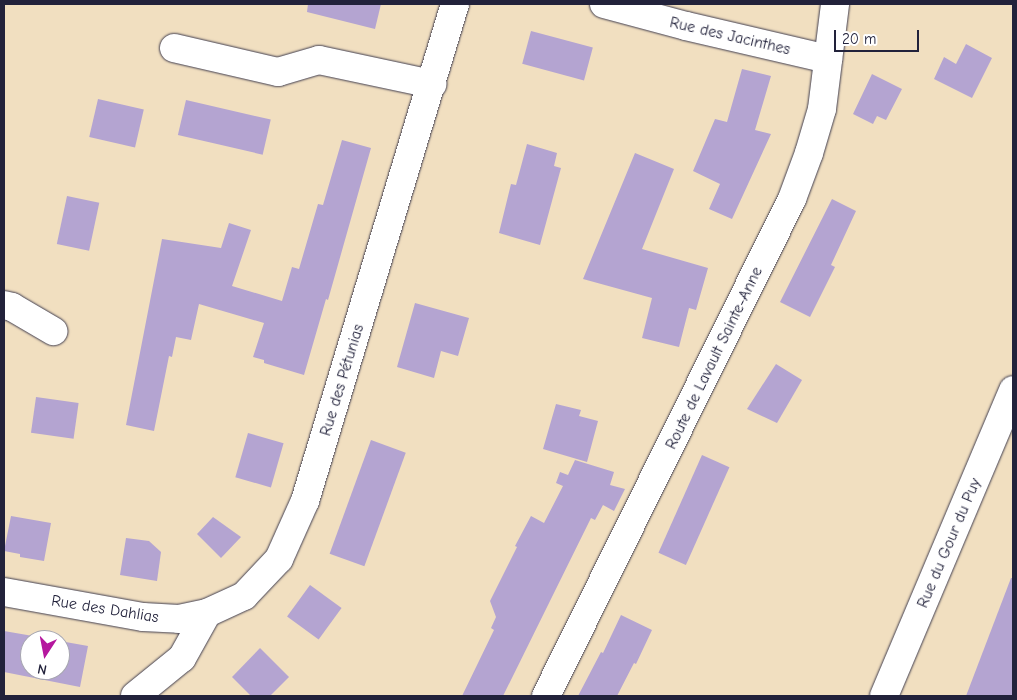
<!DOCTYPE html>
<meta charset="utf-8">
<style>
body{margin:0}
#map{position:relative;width:1017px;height:700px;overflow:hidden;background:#f1dfc0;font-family:"Comic Neue",sans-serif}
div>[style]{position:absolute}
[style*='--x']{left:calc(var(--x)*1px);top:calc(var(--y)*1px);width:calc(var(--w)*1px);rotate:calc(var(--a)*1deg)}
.building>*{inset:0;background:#b4a4d1;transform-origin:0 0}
.roads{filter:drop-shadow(0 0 1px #413e4f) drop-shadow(0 0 1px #413e4f)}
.minor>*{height:28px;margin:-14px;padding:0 14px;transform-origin:14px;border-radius:14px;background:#fff}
span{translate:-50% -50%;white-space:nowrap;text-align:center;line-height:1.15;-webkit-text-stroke:4.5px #fff;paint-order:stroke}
.street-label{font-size:16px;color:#22223b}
.frame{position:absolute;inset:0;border:5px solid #22223b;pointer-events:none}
.north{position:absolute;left:20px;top:630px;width:50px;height:50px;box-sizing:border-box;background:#fff;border:1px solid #a7a7b1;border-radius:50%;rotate:191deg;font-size:14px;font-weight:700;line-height:20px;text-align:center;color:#22223b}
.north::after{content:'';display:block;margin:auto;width:18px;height:22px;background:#b5179e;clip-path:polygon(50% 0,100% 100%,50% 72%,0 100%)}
.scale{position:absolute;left:834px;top:30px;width:85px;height:22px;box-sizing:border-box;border:2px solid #22223b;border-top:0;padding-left:6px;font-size:15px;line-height:18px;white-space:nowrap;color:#22223b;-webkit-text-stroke:4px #fff;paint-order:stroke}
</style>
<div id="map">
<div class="building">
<div style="clip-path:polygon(308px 4px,381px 4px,375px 29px,307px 12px)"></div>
<div style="left:531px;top:31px;width:64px;height:34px;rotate:15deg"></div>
<div style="clip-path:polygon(966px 44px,992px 58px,972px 98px,934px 79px,944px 57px,956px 64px)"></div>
<div style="clip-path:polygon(742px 69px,771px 76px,755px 130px,771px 134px,732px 219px,709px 209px,720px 184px,693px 171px,715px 119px,727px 122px)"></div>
<div style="clip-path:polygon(872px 74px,902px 89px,886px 120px,877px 116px,873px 124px,853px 114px)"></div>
<div style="left:98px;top:99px;width:47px;height:39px;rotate:13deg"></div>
<div style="left:186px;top:100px;width:87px;height:36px;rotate:13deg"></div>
<div style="clip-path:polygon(342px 140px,371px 148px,328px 300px,326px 299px,304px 375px,264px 363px,264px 360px,253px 357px,264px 323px,199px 304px,191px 340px,176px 337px,172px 357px,169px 356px,154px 431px,126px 425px,162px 239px,221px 248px,229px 223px,251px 230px,232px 286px,282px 301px,292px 267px,299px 269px,318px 204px,323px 205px)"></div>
<div style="clip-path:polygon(527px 144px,557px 153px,554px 166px,561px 168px,540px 245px,499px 233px,511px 184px,516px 185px)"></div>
<div style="clip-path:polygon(635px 153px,674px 169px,642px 249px,708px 268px,696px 310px,689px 308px,679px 347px,642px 338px,652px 298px,583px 279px)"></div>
<div style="left:67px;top:196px;width:33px;height:49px;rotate:12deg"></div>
<div style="clip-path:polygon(832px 199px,856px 211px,831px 265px,835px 267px,810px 317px,780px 302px)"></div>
<div style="clip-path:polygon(415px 303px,469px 318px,458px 356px,441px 351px,434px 378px,397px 367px)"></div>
<div style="clip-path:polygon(776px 364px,802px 380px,777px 423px,747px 409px)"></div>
<div style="left:36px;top:397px;width:43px;height:36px;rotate:8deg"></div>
<div style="clip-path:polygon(556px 404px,581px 410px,579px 416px,598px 421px,587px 462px,543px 449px)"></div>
<div style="left:248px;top:433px;width:37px;height:46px;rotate:16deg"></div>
<div style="left:371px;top:440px;width:37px;height:121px;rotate:20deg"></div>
<div style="left:702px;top:455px;width:30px;height:107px;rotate:24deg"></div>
<div style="clip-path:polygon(575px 460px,614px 472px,610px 485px,625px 489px,614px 511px,603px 505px,595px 520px,591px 518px,503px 696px,462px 696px,494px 630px,491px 628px,496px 617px,490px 601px,517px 547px,515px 546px,531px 516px,544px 523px,563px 486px,556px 483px,560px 472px,568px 475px)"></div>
<div style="clip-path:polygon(11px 516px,51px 523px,44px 561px,20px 557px,20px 554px,4px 551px)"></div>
<div style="clip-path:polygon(213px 517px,241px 537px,221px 558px,197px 534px)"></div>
<div style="clip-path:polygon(126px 538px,149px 541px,161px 552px,157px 581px,120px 575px)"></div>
<div style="clip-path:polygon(1011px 578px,1013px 578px,1013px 696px,966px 696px)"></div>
<div style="left:310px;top:585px;width:39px;height:39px;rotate:36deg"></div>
<div style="clip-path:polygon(621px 615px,652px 630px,636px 664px,634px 663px,617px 696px,578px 696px,601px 652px,603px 653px)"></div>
<div style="clip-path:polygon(4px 631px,56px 640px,30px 640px,30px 670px,60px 670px,60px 641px,88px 646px,80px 687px,4px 672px)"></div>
<div style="clip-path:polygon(260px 648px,289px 677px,270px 696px,251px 696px,232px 677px)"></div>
</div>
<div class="roads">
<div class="minor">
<div style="--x:604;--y:4;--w:85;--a:15"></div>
<div style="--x:686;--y:26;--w:146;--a:13.1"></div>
<div style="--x:174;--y:48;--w:107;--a:13"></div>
<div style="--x:278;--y:72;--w:43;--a:-16.3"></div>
<div style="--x:319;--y:60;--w:116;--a:12"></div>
<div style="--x:4;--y:305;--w:8;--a:14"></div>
<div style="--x:12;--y:307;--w:48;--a:30.3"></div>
<div style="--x:4;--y:592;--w:141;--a:10.2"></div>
<div style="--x:143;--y:617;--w:36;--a:3"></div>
<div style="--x:179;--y:619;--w:29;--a:-12"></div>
<div style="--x:135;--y:696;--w:60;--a:-39"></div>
<div style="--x:182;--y:658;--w:51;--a:-60.9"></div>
<div style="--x:207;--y:613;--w:41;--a:-24.7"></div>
<div style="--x:244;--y:596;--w:51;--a:-46.6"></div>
<div style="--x:279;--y:559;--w:64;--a:-65.9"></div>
<div style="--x:305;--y:501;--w:519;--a:-73.21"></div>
<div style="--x:546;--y:696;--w:555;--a:-63.67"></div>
<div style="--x:792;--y:199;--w:49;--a:-69.7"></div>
<div style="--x:809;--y:153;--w:46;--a:-73.5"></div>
<div style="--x:822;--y:109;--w:106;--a:-82.9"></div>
<div style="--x:884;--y:696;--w:332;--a:-67.1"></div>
</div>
</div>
<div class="street-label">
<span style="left:730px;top:36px;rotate:13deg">Rue des Jacinthes</span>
<span style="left:714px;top:358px;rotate:-64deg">Route de Lavault Sainte-Anne</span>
<span style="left:342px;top:380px;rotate:-73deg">Rue des Pétunias</span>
<span style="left:949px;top:543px;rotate:-67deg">Rue du Gour du Puy</span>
<span style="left:105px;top:609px;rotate:9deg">Rue des Dahlias</span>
</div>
<div class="frame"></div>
<div class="north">N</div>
<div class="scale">20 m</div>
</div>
